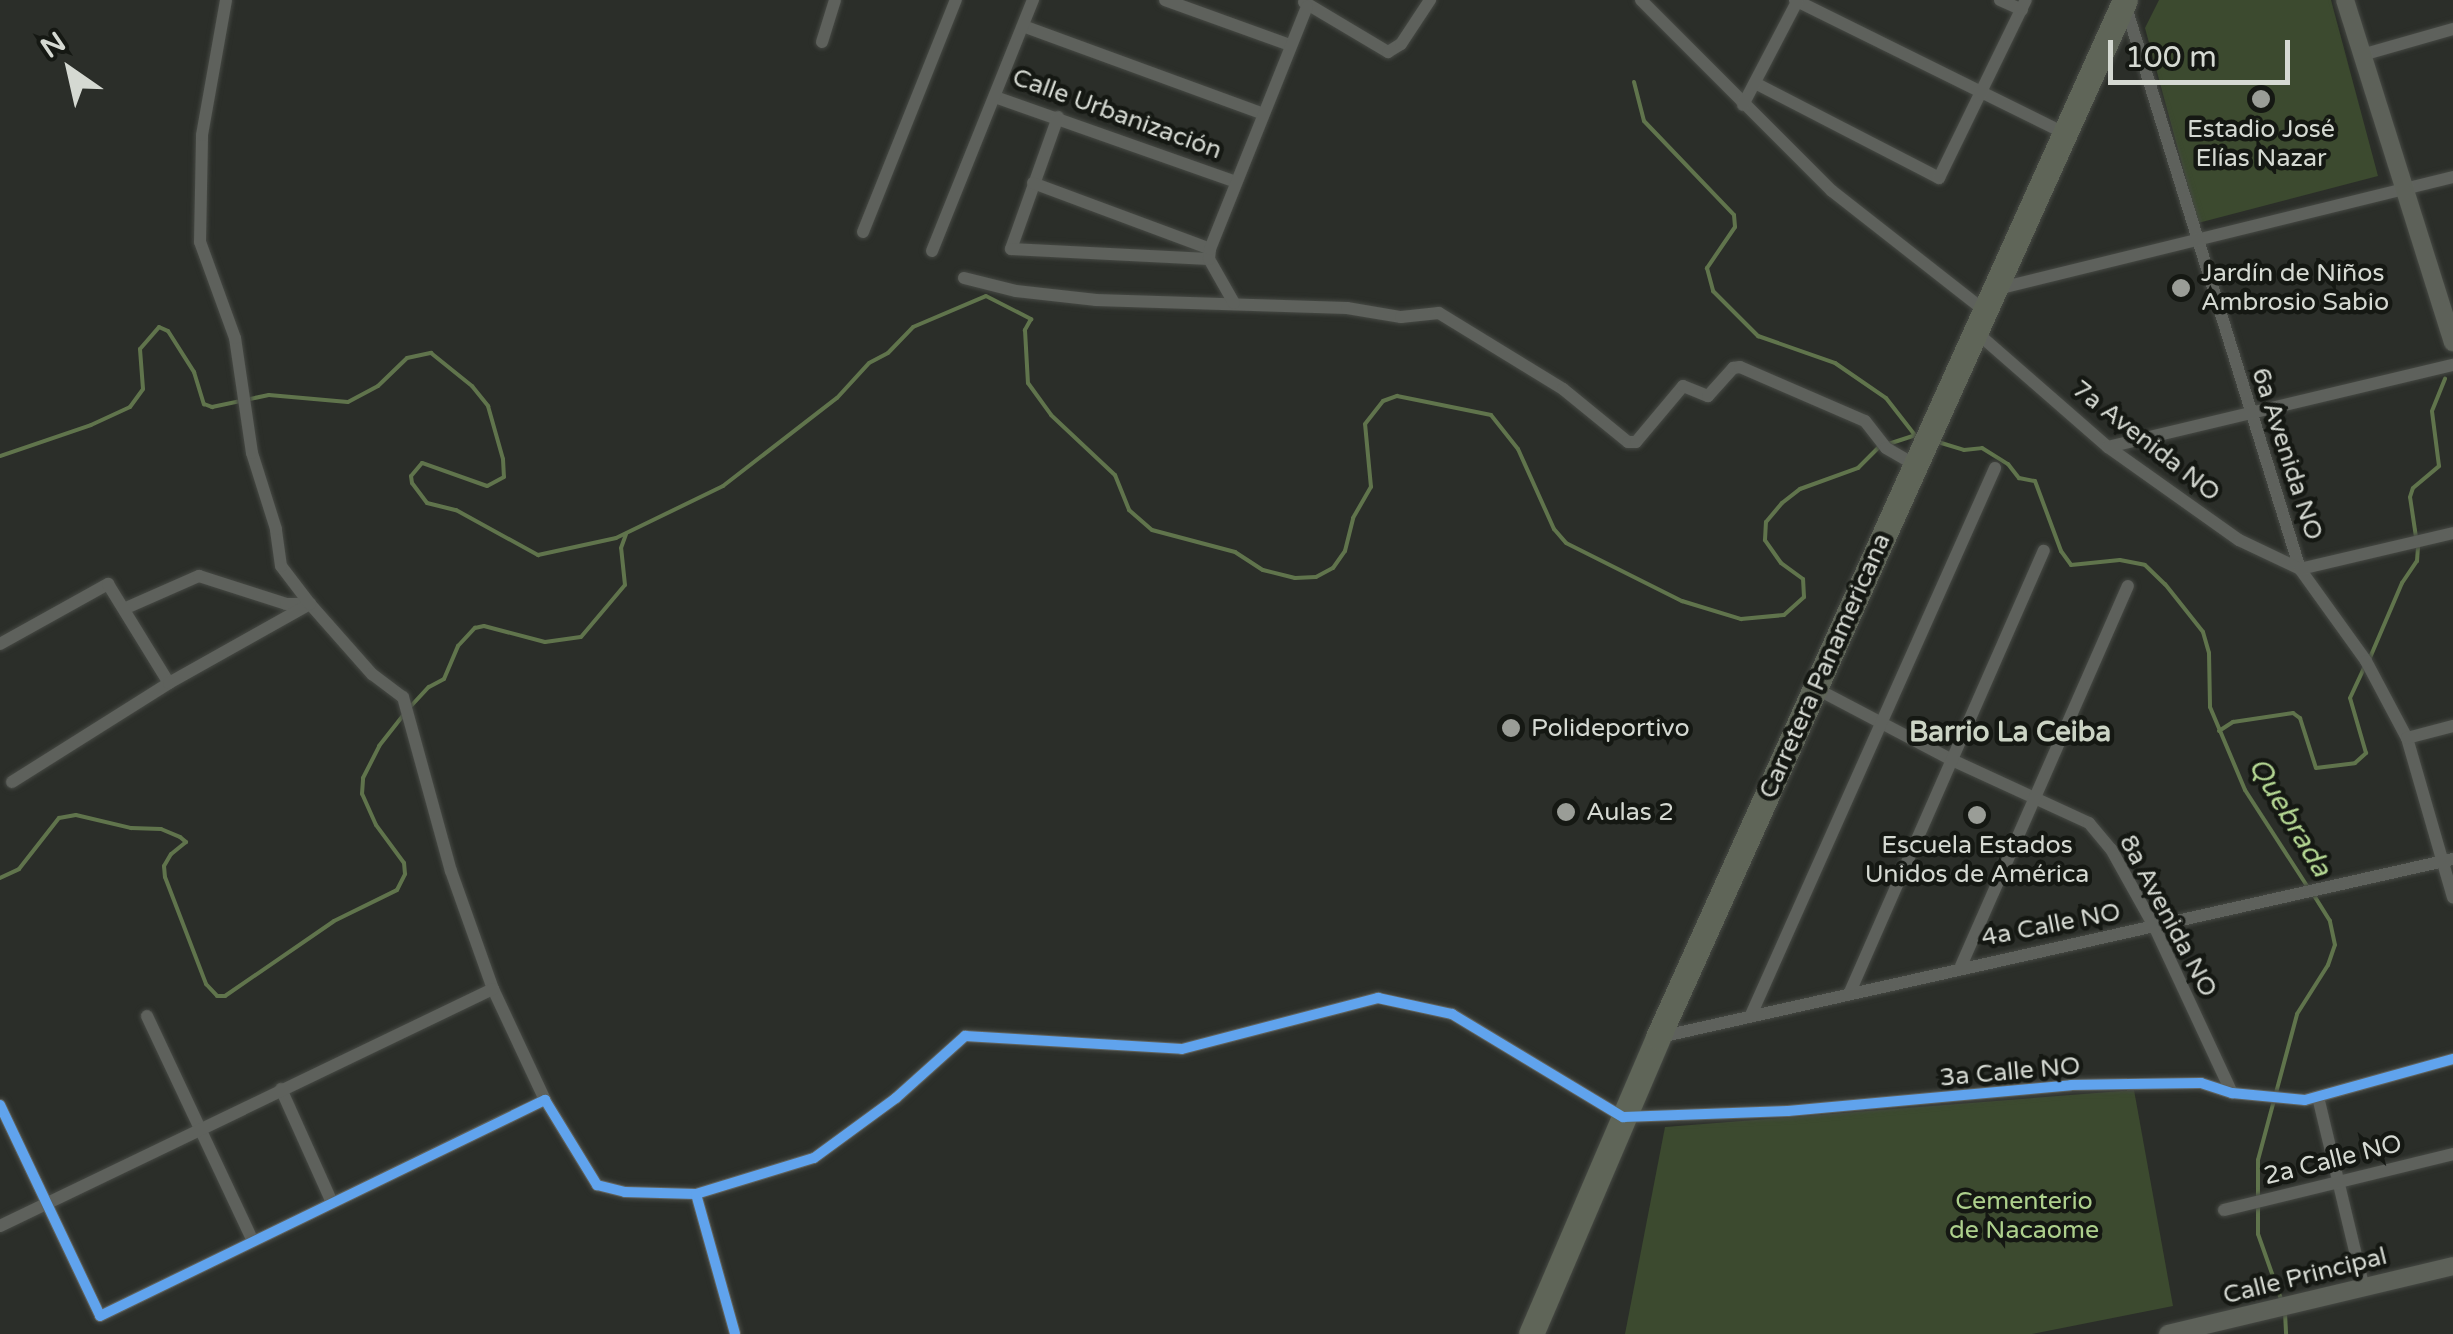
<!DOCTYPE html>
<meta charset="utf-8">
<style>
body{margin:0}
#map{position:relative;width:2453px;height:1334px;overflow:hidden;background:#2b2e29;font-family:"Varela Round",sans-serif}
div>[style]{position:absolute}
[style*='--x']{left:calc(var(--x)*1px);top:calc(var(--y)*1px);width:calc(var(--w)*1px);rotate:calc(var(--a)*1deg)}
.green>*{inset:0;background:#3c4a2f}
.stream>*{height:4px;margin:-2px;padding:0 2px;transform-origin:2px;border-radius:2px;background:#60744c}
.roads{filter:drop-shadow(0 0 2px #464944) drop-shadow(0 0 2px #464944)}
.street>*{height:12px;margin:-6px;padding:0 6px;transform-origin:6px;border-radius:6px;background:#5e615c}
.secondary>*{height:18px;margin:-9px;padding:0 9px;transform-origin:9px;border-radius:9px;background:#5d6159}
.highway>*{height:25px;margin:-12.5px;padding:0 12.5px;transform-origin:12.5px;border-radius:12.5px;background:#5f6558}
.cycleway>*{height:10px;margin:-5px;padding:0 5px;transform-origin:5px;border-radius:5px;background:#60a3ed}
.dots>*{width:28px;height:28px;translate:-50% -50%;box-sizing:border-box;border:5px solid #151813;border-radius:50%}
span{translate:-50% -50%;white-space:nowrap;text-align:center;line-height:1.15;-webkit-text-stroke:9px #151813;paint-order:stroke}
.street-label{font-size:25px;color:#d5d9d2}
.poi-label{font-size:25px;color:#d5d9d2}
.left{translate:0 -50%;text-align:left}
.park-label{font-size:25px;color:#add08c}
.neighbourhood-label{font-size:28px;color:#ccd4c5;font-weight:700}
.water-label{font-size:28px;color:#b4d793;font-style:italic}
.north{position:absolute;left:20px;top:20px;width:100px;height:100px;-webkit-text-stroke:8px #151813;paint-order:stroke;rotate:326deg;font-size:28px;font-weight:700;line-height:40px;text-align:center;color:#d5d9d2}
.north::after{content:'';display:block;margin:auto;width:35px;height:45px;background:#d5d9d2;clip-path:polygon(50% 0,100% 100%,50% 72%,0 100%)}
.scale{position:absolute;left:2108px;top:40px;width:182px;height:45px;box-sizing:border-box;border:5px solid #d5d9d2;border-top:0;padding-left:12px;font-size:30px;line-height:35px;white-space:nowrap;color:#d5d9d2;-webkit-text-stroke:8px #151813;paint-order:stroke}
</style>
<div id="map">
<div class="green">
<div style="clip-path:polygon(2159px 0,2331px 0,2378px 176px,2198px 223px,2145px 28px)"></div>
<div style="clip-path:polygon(2134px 1090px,2173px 1306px,2032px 1334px,1625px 1334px,1665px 1127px)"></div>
</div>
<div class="stream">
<div style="--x:1634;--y:82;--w:40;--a:75.6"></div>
<div style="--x:1644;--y:121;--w:130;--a:46.2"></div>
<div style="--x:1734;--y:215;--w:12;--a:85"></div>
<div style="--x:1735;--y:227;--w:50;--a:124.3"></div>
<div style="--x:1707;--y:268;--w:24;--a:75"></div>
<div style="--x:1713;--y:291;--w:64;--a:45"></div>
<div style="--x:1758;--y:336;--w:82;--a:19.3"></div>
<div style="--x:1835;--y:363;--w:62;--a:34.5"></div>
<div style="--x:1886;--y:398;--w:46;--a:52.1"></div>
<div style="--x:1938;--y:442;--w:27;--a:17"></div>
<div style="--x:1964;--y:450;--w:18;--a:-6"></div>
<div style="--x:1982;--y:448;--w:31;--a:32"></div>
<div style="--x:2008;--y:464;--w:18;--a:52"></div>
<div style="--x:2019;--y:478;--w:16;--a:11"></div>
<div style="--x:2035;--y:481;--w:75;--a:69.6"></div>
<div style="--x:2061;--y:551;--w:17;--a:54"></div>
<div style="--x:2071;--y:565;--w:49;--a:-5.8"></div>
<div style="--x:2120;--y:560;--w:25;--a:11"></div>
<div style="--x:2145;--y:565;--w:28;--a:44"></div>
<div style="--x:2165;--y:584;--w:61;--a:51.6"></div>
<div style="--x:2203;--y:632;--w:22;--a:74"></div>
<div style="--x:2209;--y:653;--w:54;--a:88.9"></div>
<div style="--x:2210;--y:707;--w:90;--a:67.1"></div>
<div style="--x:2245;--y:790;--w:114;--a:57.1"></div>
<div style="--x:0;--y:456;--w:96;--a:-18.8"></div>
<div style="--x:91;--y:425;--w:43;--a:-24.8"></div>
<div style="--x:130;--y:407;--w:22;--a:-54"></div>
<div style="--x:143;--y:389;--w:40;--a:-94.3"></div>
<div style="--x:140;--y:349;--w:29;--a:-49"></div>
<div style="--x:159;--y:327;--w:10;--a:24"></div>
<div style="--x:168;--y:331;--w:49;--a:57.6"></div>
<div style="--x:194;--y:372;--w:34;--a:73"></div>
<div style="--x:204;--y:404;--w:9;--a:21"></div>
<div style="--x:212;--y:407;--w:58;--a:-11.9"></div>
<div style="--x:269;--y:395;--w:79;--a:5.1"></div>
<div style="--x:348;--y:402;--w:34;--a:-28"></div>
<div style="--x:378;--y:386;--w:40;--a:-44"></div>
<div style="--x:407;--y:358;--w:25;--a:-12"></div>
<div style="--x:431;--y:353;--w:53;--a:38.8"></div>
<div style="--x:472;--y:386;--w:26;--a:51"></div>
<div style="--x:488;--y:406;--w:55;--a:74.2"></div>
<div style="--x:503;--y:459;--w:18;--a:87"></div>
<div style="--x:504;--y:477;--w:19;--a:152"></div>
<div style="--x:487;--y:486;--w:69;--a:-160.5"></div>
<div style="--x:422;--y:463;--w:17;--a:130"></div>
<div style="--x:411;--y:476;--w:7;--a:82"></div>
<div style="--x:412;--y:483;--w:25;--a:53"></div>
<div style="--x:427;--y:503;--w:30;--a:14"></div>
<div style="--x:456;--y:510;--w:94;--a:28.8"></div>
<div style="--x:538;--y:555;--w:80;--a:-12.3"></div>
<div style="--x:616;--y:538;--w:119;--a:-25.9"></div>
<div style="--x:723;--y:486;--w:144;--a:-37.7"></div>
<div style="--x:837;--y:398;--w:47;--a:-47.6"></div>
<div style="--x:869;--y:363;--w:21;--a:-28"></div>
<div style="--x:888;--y:353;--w:36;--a:-46"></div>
<div style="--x:913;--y:327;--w:79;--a:-23"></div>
<div style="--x:986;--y:296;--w:51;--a:27.1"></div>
<div style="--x:1031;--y:319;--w:13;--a:119"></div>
<div style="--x:1025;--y:330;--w:53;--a:86.8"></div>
<div style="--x:1028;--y:383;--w:39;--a:54"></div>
<div style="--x:1051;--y:415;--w:88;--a:43.2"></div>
<div style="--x:1115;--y:475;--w:38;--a:68"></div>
<div style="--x:1129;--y:510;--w:30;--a:41"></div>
<div style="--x:1152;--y:530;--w:86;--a:14.8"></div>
<div style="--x:1235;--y:552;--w:33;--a:33"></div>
<div style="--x:1263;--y:570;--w:33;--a:14"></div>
<div style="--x:1295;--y:578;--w:21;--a:-3"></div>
<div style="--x:1316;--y:577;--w:19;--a:-28"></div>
<div style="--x:1333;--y:568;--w:21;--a:-55"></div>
<div style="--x:1345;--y:551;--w:34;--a:-76"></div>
<div style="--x:1353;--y:518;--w:36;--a:-60"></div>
<div style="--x:1371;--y:487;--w:63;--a:-95.4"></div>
<div style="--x:1365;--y:424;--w:29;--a:-52"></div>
<div style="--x:1383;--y:401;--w:15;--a:-20"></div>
<div style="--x:1397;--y:396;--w:96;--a:11.4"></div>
<div style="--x:1491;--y:415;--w:43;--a:51.5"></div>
<div style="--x:1518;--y:449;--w:88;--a:65.8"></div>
<div style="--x:1554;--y:529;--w:18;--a:49"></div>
<div style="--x:1566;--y:543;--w:130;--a:26.6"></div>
<div style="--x:1682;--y:601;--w:62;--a:17"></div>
<div style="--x:1741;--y:619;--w:43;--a:-5.3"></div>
<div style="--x:1784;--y:615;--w:27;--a:-42"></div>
<div style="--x:1804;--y:597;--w:18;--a:-93"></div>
<div style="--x:1803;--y:579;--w:27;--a:-144"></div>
<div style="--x:1781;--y:563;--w:28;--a:-125"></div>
<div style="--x:1765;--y:540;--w:18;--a:-87"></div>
<div style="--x:1766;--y:522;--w:25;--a:-50"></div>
<div style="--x:1782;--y:503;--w:23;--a:-38"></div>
<div style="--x:1800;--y:489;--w:62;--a:-19.9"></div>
<div style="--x:1858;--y:468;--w:30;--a:-45"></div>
<div style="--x:1879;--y:447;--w:38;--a:-18"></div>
<div style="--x:2416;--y:537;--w:40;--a:-98.5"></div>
<div style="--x:2410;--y:497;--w:9;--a:-72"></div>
<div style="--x:2413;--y:488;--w:34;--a:-40"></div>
<div style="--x:2439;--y:466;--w:55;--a:-97.3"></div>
<div style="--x:2432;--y:411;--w:35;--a:-68"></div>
<div style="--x:2369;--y:660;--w:84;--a:-66.8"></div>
<div style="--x:2402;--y:583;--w:27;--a:-56"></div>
<div style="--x:2417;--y:561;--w:15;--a:-86"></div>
<div style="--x:411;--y:706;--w:26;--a:-47"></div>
<div style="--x:429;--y:687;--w:17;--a:-28"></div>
<div style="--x:444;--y:679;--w:36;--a:-67"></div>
<div style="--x:458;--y:646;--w:25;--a:-47"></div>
<div style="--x:475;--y:628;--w:9;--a:-13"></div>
<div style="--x:484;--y:626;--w:63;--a:14.7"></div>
<div style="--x:545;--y:642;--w:36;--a:-8"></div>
<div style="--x:581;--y:637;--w:68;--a:-49.8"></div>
<div style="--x:625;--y:585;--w:37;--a:-96"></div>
<div style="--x:621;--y:548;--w:15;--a:-70"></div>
<div style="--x:2219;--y:731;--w:17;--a:-33"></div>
<div style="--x:2233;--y:722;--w:61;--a:-8.5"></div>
<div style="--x:2293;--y:713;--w:9;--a:36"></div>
<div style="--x:2300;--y:718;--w:52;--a:72.3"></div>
<div style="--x:2316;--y:768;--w:39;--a:-7"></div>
<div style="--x:2355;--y:763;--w:15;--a:-42"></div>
<div style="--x:2366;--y:753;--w:57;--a:-106.2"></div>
<div style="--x:2350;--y:698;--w:33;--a:-65"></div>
<div style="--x:0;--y:878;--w:21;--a:-25"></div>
<div style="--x:19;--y:869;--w:65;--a:-51.9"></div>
<div style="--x:59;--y:818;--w:17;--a:-10"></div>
<div style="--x:76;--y:815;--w:57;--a:13.3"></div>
<div style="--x:131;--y:828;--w:30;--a:2"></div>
<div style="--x:161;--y:829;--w:21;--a:23"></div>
<div style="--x:180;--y:837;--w:8;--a:40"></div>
<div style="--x:186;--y:842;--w:19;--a:141"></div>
<div style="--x:171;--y:854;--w:14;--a:120"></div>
<div style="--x:164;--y:866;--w:11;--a:85"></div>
<div style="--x:165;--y:877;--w:115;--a:69"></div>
<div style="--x:206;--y:984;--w:16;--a:47"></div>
<div style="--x:217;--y:996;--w:8;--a:0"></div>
<div style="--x:225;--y:996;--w:132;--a:-34.5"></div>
<div style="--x:334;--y:921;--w:70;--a:-26.2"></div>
<div style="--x:397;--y:890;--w:18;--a:-63"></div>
<div style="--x:405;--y:874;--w:11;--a:-95"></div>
<div style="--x:404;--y:863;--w:47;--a:-126.4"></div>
<div style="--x:376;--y:825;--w:34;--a:-114"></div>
<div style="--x:362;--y:794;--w:16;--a:-86"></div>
<div style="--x:363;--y:778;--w:36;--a:-63"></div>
<div style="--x:379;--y:746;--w:42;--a:-51.8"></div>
<div style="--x:2258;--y:1198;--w:38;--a:-90"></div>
<div style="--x:2258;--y:1160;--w:151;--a:-75"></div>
<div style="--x:2297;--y:1014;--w:58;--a:-57.7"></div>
<div style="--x:2328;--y:965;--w:21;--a:-71"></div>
<div style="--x:2335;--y:945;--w:25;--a:-102"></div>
<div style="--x:2330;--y:921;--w:32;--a:-122"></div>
<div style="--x:2258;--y:1208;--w:26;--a:90"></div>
<div style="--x:2258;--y:1234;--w:69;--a:70.5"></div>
<div style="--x:2285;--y:1313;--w:21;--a:87"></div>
</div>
<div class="roads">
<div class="street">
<div style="--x:1165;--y:0;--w:133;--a:19.8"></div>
<div style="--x:1641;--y:0;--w:270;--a:45"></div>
<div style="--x:1832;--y:191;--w:193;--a:38.1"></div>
<div style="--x:1795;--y:0;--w:300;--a:26.3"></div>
<div style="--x:2000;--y:0;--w:24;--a:24"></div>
<div style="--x:1304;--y:2;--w:98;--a:30.8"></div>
<div style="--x:1388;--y:52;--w:15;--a:-32"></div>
<div style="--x:1401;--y:44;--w:53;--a:-56.6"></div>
<div style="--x:2125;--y:4;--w:591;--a:72.79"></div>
<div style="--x:2300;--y:569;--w:113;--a:54.3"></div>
<div style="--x:2366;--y:661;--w:87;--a:62"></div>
<div style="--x:2407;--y:738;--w:166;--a:73.9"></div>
<div style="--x:1023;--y:26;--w:253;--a:20.1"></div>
<div style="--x:822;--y:42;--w:44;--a:-72.8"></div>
<div style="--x:2362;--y:55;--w:95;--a:-15.9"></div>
<div style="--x:1755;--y:83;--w:207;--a:27.3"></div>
<div style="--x:1939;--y:178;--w:198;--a:-64"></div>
<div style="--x:995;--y:97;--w:253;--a:19.4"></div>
<div style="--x:1743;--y:105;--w:119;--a:-62.4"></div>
<div style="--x:1058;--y:117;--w:140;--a:109.6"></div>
<div style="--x:1011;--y:249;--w:198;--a:2.9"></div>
<div style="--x:1033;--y:183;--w:189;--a:20.4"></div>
<div style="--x:863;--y:232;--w:250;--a:-68.2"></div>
<div style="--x:932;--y:251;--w:271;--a:-68.1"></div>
<div style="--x:964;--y:278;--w:54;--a:14"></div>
<div style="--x:1016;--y:291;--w:81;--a:6.4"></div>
<div style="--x:1096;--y:300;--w:251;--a:1.8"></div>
<div style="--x:1347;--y:308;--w:55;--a:9.5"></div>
<div style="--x:1401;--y:317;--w:38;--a:-6"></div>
<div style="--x:1439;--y:313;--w:145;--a:31.5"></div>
<div style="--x:1563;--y:389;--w:84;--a:39.2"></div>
<div style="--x:1628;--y:442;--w:8;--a:0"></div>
<div style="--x:1636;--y:442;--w:73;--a:-50"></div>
<div style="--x:1683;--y:386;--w:27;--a:22"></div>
<div style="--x:1708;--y:396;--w:38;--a:-48"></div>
<div style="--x:1733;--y:368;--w:7;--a:-8"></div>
<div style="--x:1740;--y:367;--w:136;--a:23.4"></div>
<div style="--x:1865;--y:421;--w:34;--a:52"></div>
<div style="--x:1886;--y:448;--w:34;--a:30"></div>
<div style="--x:1997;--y:289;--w:470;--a:-13.8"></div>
<div style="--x:1234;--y:303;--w:51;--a:-119.6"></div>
<div style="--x:1209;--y:259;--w:10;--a:-84"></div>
<div style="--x:1210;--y:249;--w:261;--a:-68.2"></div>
<div style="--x:1976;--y:332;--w:175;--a:41.1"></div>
<div style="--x:2108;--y:447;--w:161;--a:35.4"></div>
<div style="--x:2239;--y:540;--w:68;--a:25.4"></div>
<div style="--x:2108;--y:447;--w:355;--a:-13.4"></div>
<div style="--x:2300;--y:569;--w:157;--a:-13.2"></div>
<div style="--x:126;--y:608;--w:80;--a:-23.7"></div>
<div style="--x:199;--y:576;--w:91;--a:17.8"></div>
<div style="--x:286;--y:604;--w:24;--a:0"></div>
<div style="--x:310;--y:604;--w:94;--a:48.5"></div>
<div style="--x:372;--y:674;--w:39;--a:37"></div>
<div style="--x:403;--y:697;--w:180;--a:74.6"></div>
<div style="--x:451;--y:871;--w:125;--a:70.4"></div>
<div style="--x:493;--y:989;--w:123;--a:64.9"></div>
<div style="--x:0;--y:644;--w:124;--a:-29.1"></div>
<div style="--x:108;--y:584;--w:116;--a:58.4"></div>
<div style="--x:1815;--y:688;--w:155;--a:27.7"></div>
<div style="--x:1952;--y:760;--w:151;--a:24.7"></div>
<div style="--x:2089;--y:823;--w:34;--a:50"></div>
<div style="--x:2111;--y:849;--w:90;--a:60.9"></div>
<div style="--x:2155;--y:928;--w:182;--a:65"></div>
<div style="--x:2407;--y:738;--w:48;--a:-14.6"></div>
<div style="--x:12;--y:782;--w:186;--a:-32.2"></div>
<div style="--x:169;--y:683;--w:162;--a:-29.3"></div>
<div style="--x:310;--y:604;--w:48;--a:-127.3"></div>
<div style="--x:281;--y:566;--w:37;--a:-98"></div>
<div style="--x:276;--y:529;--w:80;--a:-107.5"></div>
<div style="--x:252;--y:453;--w:116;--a:-98.4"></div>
<div style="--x:235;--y:338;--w:102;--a:-110"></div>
<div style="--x:200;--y:242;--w:107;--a:-88.9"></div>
<div style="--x:202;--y:135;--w:137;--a:-79.9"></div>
<div style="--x:1961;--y:966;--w:415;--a:-66.3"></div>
<div style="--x:1850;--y:992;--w:482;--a:-66.3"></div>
<div style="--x:1751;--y:1015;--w:599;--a:-65.96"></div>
<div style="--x:147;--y:1016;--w:246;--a:64.8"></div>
<div style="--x:1660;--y:1037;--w:813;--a:-12.65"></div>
<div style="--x:281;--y:1089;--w:122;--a:65.8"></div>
<div style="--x:2318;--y:1097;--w:196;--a:76.5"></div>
<div style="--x:0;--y:1105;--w:233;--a:64.6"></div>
<div style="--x:100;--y:1316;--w:495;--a:-25.9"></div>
<div style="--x:545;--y:1100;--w:100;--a:58.5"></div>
<div style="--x:597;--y:1185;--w:29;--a:14"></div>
<div style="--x:625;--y:1192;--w:71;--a:1.6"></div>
<div style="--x:696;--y:1194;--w:145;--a:74.4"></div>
<div style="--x:696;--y:1194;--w:123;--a:-17"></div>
<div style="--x:814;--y:1158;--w:102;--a:-36.2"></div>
<div style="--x:896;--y:1098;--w:93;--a:-41.9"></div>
<div style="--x:965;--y:1036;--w:217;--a:3.4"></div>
<div style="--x:1182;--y:1049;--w:203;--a:-14.6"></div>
<div style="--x:1378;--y:998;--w:76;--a:12.2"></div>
<div style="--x:1452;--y:1014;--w:200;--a:31.1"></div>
<div style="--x:1623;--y:1117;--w:165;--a:-2.1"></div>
<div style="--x:1788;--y:1111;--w:284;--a:-5.2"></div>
<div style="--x:2071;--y:1085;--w:130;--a:-0.9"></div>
<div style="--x:2201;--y:1083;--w:33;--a:18"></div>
<div style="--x:2232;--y:1093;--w:73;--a:5.5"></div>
<div style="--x:2305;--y:1100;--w:154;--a:-15.5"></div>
<div style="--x:2224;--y:1210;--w:236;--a:-13.7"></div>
<div style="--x:0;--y:1226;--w:547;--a:-25.68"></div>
</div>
<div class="secondary">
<div style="--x:2345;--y:0;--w:359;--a:72.5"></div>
<div style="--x:2168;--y:1334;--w:293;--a:-13.4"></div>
</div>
<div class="highway">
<div style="--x:1531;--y:1334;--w:323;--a:-66.8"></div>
<div style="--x:1658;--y:1037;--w:1137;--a:-65.76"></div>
</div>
</div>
<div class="cycleway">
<div style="--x:0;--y:1105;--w:233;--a:64.6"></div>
<div style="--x:100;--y:1316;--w:495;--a:-25.9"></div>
<div style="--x:545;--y:1100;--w:100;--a:58.5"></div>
<div style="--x:597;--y:1185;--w:29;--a:14"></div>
<div style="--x:625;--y:1192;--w:71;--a:1.6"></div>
<div style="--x:696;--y:1194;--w:145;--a:74.4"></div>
<div style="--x:696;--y:1194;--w:123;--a:-17"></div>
<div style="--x:814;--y:1158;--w:102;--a:-36.2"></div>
<div style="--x:896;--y:1098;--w:93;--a:-41.9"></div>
<div style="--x:965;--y:1036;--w:217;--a:3.4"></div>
<div style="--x:1182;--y:1049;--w:203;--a:-14.6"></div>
<div style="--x:1378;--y:998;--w:76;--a:12.2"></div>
<div style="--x:1452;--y:1014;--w:200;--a:31.1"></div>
<div style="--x:1623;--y:1117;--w:165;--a:-2.1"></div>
<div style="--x:1788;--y:1111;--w:284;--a:-5.2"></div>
<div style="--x:2071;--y:1085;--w:130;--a:-0.9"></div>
<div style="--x:2201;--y:1083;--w:33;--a:18"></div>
<div style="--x:2232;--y:1093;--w:73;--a:5.5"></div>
<div style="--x:2305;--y:1100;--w:154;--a:-15.5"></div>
</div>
<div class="dots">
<div style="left:2261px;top:99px;background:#9a9d97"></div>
<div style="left:2181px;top:288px;background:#9a9d97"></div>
<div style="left:1511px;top:728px;background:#9a9d97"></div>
<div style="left:1566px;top:812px;background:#9a9d97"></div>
<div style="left:1977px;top:815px;background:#9a9d97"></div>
</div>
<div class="street-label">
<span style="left:1117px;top:114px;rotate:20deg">Calle Urbanización</span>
<span style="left:2146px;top:441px;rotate:38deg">7a Avenida NO</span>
<span style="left:2287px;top:454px;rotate:72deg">6a Avenida NO</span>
<span style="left:1825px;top:666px;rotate:-66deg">Carretera Panamericana</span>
<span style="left:2168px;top:916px;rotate:62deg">8a Avenida NO</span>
<span style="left:2051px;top:925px;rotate:-11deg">4a Calle NO</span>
<span style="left:2010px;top:1072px;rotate:-5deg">3a Calle NO</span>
<span style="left:2333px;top:1160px;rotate:-14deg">2a Calle NO</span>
<span style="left:2305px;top:1276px;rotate:-14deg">Calle Principal</span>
</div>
<div class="poi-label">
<span style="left:2261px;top:144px">Estadio José<br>Elías Nazar</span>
<span class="left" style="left:2201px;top:288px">Jardín de Niños<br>Ambrosio Sabio</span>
<span class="left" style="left:1531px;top:728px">Polideportivo</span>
<span class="left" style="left:1586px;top:812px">Aulas 2</span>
<span style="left:1977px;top:860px">Escuela Estados<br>Unidos de América</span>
</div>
<div class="park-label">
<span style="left:2024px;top:1216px">Cementerio<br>de Nacaome</span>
</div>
<div class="neighbourhood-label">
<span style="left:2010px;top:732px">Barrio La Ceiba</span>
</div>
<div class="water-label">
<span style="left:2290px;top:817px;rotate:59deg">Quebrada</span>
</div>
<div class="north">N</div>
<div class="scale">100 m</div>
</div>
